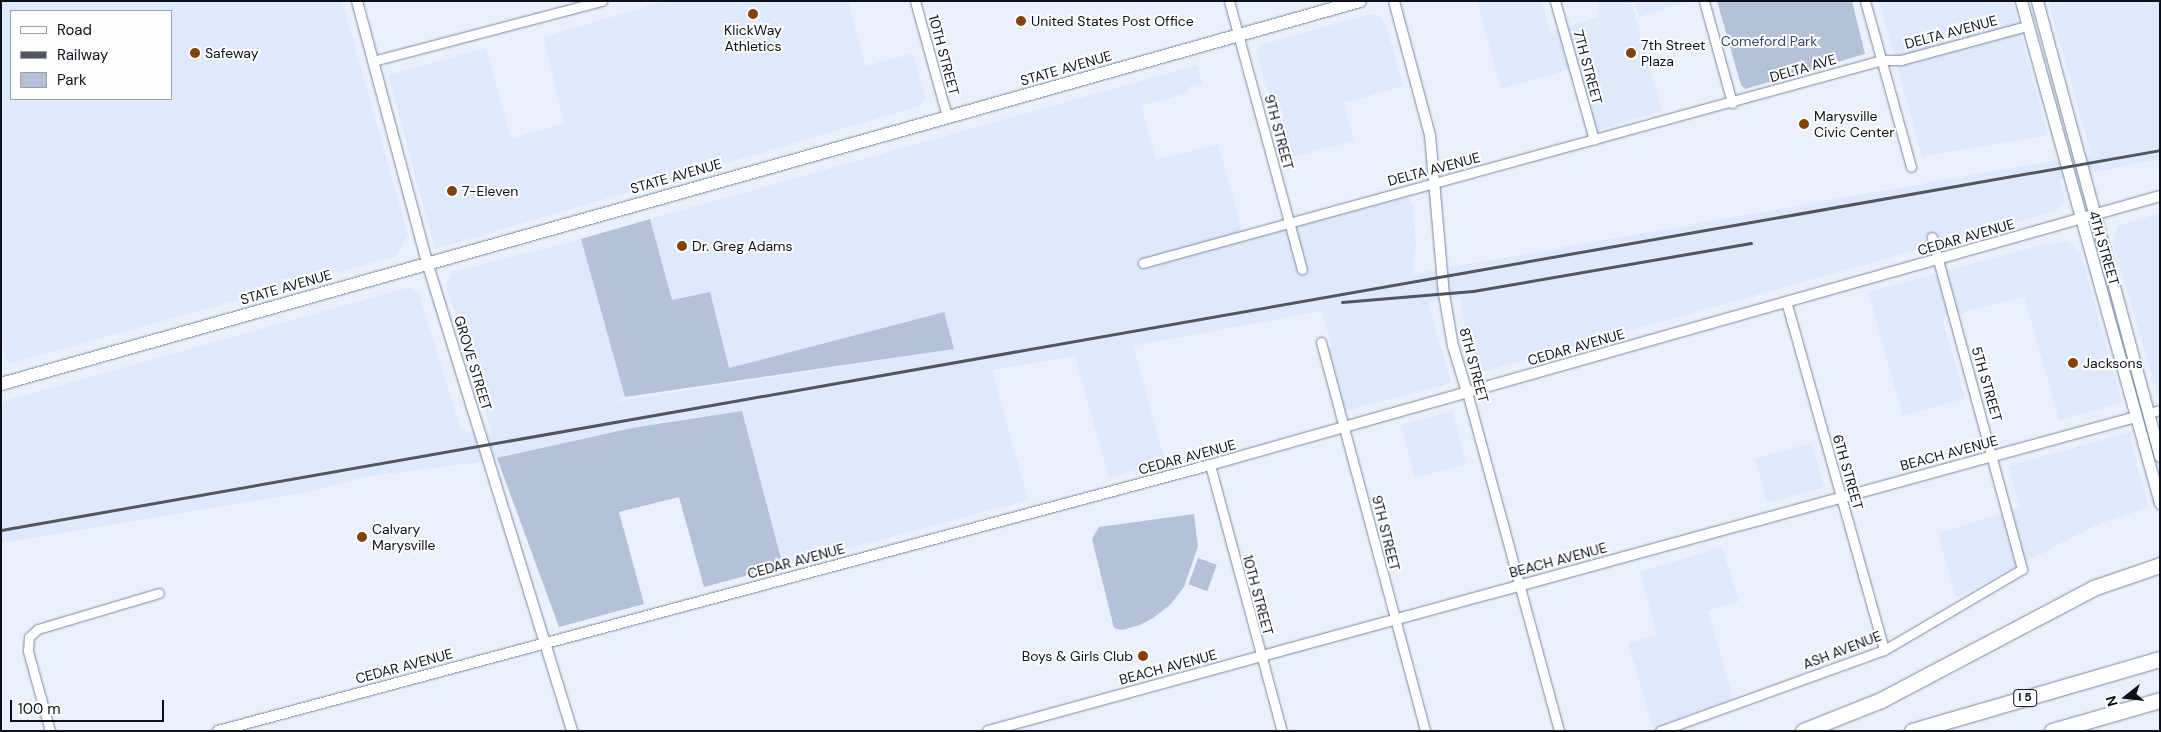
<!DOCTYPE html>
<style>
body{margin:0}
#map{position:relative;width:2161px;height:732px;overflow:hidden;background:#ebf1fc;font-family:"DM Sans",sans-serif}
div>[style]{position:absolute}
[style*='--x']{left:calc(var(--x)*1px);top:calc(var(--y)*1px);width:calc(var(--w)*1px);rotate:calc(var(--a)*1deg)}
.built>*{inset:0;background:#dee9fd;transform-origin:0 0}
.green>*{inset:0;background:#b4c1d9;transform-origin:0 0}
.roads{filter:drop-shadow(0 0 1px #7a87a0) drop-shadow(0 0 1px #7a87a0)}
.minor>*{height:9px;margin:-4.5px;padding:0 4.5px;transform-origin:4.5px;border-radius:4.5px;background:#fff}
.tertiary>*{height:10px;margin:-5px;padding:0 5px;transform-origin:5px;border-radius:5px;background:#fff}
.secondary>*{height:11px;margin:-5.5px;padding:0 5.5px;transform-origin:5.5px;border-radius:5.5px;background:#fff}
.primary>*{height:12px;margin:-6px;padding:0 6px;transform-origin:6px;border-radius:6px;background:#fff}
.motorway>*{height:15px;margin:-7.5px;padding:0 7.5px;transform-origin:7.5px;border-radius:7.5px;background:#fff}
.rail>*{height:3px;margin:-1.5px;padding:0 1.5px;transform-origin:1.5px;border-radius:1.5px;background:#50555f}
.dots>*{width:14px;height:14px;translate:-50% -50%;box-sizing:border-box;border:2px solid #fefefe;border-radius:50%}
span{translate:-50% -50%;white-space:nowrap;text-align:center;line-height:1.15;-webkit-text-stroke:4px #fefefe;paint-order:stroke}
.shield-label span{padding:1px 4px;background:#fefefe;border:1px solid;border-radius:4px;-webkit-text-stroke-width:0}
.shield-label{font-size:12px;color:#0b1019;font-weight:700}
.poi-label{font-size:14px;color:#0b1019}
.left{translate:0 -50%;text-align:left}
.right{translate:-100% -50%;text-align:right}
.street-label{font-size:14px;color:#0b1019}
.park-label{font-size:14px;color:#314670}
.frame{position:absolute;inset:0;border:2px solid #0b1019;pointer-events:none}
.legend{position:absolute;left:10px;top:10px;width:162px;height:90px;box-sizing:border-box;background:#fefefe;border:1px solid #9d9fa2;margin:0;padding:6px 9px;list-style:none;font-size:15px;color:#0b1019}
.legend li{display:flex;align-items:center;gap:10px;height:25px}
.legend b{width:25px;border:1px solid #9d9fa2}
.north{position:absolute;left:2101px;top:672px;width:50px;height:50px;-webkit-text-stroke:4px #fefefe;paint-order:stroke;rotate:254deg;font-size:14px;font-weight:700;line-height:20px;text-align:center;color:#0b1019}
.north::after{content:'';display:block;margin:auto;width:18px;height:22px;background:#0b1019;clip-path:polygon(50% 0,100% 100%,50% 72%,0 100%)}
.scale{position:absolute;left:10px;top:700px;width:154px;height:22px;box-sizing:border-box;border:2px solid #0b1019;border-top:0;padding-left:6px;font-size:15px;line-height:18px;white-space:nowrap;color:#0b1019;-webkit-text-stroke:4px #fefefe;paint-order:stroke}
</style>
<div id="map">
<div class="built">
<div style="clip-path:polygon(evenodd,1px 1px,342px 1px,408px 235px,396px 256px,8px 364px,1px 340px,1px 1px,11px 11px,171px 11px,171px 99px,11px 99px,11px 11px)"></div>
<div style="clip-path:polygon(665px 1px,848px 1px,866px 66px,913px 53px,925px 97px,920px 106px,435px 249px,388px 75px,486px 48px,511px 139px,564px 123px,543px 37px)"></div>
<div style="clip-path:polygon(1477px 1px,1541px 1px,1550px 32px,1600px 16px,1597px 1px,1631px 1px,1662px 111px,1595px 131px,1577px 67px,1501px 89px)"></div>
<div style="clip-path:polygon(1634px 1px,1688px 1px,1639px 17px)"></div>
<div style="clip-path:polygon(1879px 1px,2012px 1px,2048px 135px,1922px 156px)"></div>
<div style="clip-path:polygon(2048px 1px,2160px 1px,2160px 159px,2060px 179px,2065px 202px,2055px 211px,1479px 373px,1466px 334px,1460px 297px,1428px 302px,1451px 383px,1344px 411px,1326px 348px,1332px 347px,1322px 311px,1133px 346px,1165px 462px,1109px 478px,1075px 356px,992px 370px,1028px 500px,783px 566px,742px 411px,632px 428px,480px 462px,363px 477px,312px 491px,1px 543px,1px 402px,410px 287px,419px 294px,461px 430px,492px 434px,446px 285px,453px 272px,581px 239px,625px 397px,612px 402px,953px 349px,943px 312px,729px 368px,710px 293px,672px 300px,650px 219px,1197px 65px,1202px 83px,1189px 87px,1187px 93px,1141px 106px,1156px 160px,1218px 144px,1245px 241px,1408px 196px,1413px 205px,1416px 247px,1412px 274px,2091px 154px)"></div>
<div style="clip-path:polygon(1370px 14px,1381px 17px,1386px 26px,1403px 86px,1344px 103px,1354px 141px,1280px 160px,1275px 144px,1279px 135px,1257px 52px,1260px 45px)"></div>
<div style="clip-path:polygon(2160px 213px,2160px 402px,2113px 243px,2118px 226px)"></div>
<div style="clip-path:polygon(2068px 241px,2081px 254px,2122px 403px,2059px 420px,2024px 296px,1942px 318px,1965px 398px,1903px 416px,1868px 292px,2041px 245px)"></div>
<div style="left:1452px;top:411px;width:55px;height:53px;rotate:75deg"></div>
<div style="clip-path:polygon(2131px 432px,2132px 447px,2149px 507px,2098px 524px,1956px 598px,1938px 533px,2020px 508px,2008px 466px)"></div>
<div style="left:1812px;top:443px;width:46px;height:59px;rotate:75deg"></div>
<div style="clip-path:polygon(1722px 547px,1739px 601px,1708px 611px,1733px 699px,1653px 727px,1628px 643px,1657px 635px,1640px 572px)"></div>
</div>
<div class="green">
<div style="clip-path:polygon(1717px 1px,1852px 1px,1865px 54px,1745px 89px,1741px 85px)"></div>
<div style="clip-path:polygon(650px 219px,672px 300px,710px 292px,729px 368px,944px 312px,954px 349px,625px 397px,581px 239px)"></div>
<div style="clip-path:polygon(742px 411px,783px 566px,704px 587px,679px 497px,619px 512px,644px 604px,559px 627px,497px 458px,632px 428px)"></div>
<div style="clip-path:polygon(1194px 514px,1198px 546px,1184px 587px,1170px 605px,1153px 618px,1140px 625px,1122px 630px,1114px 628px,1092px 539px,1099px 527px)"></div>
<div style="left:1198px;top:558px;width:20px;height:28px;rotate:20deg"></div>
</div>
<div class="roads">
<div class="minor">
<div style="--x:915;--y:1;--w:119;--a:74.5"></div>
<div style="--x:1229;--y:1;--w:278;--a:74.8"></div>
<div style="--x:1555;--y:1;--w:144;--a:74.3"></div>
<div style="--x:1704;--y:1;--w:106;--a:74.6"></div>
<div style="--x:1865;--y:1;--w:172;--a:74.5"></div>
<div style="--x:373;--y:61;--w:237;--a:-14.7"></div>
<div style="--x:1143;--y:263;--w:766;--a:-15.36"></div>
<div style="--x:1882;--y:60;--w:19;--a:0"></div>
<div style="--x:1901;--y:60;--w:131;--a:-15.1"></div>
<div style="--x:1786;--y:301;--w:362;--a:74.3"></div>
<div style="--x:1321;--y:342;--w:403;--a:75"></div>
<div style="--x:1467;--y:392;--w:351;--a:74.8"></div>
<div style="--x:2148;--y:413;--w:12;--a:-14"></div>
<div style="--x:1210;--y:465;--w:276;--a:74.9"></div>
<div style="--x:50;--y:731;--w:83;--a:-105.4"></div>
<div style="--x:28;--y:651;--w:14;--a:-86"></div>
<div style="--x:29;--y:637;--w:12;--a:-42"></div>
<div style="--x:38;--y:629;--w:126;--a:-16.6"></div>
<div style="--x:1660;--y:731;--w:238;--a:-19.9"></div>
<div style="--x:1884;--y:650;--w:160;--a:-30.4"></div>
<div style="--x:2022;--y:569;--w:344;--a:-105.2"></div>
</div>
<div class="tertiary">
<div style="--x:357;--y:1;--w:270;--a:75"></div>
<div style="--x:427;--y:262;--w:491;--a:72.8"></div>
<div style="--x:1394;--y:1;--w:139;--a:75"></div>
<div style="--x:1430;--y:135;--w:160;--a:85"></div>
<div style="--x:1444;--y:294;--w:53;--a:80.2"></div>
<div style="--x:1453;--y:346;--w:48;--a:73.1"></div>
<div style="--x:218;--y:731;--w:1027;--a:-15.01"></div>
<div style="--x:1210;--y:465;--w:987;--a:-15.81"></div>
<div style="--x:988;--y:731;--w:1190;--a:-15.3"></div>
</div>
<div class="secondary">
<div style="--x:2021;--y:1;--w:521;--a:74.52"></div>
<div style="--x:2037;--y:1;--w:471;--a:74.9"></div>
</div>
<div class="primary">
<div style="--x:1;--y:384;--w:1412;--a:-15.74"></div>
</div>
<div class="motorway">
<div style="--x:1803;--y:731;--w:84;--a:-21.7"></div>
<div style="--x:1881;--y:700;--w:240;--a:-27.8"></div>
<div style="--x:2093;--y:588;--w:71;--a:-18.9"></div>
<div style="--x:1912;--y:731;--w:258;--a:-16.2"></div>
<div style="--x:2052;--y:731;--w:112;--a:-16"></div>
</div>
</div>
<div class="rail">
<div style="--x:1342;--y:302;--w:131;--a:-4.8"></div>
<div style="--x:1473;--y:291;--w:282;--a:-9.8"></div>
<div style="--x:1;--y:530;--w:2192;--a:-9.98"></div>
</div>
<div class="dots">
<div style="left:753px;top:14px;background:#834308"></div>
<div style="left:1021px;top:21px;background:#834308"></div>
<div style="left:195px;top:53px;background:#834308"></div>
<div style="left:1631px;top:53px;background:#834308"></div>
<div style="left:1804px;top:124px;background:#834308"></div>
<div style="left:452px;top:191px;background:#834308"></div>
<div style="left:682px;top:246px;background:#834308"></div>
<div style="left:2073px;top:363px;background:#834308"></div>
<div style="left:362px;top:537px;background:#834308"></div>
<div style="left:1143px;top:656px;background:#834308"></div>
</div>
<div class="shield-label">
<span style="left:2025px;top:698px">I 5</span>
</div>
<div class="poi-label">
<span class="left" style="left:1031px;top:21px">United States Post Office</span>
<span style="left:753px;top:38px">KlickWay<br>Athletics</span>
<span class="left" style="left:1641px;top:53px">7th Street<br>Plaza</span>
<span class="left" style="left:205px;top:53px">Safeway</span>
<span class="left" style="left:1814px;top:124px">Marysville<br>Civic Center</span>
<span class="left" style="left:462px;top:191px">7-Eleven</span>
<span class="left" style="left:692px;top:246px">Dr. Greg Adams</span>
<span class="left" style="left:2083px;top:363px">Jacksons</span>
<span class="left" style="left:372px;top:537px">Calvary<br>Marysville</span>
<span class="right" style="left:1133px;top:656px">Boys &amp; Girls Club</span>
</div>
<div class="street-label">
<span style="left:1951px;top:32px;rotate:-15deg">DELTA AVENUE</span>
<span style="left:944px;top:55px;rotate:75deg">10TH STREET</span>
<span style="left:1588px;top:67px;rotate:75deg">7TH STREET</span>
<span style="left:1066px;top:68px;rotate:-16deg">STATE AVENUE</span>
<span style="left:1803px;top:68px;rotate:-16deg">DELTA AVE</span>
<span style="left:1279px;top:132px;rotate:75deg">9TH STREET</span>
<span style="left:1434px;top:169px;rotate:-15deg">DELTA AVENUE</span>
<span style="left:676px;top:176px;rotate:-16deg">STATE AVENUE</span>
<span style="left:1966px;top:237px;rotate:-16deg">CEDAR AVENUE</span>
<span style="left:2104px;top:248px;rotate:74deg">4TH STREET</span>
<span style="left:286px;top:287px;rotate:-16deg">STATE AVENUE</span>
<span style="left:1576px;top:347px;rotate:-16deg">CEDAR AVENUE</span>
<span style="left:473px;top:363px;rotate:73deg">GROVE STREET</span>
<span style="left:1474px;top:365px;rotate:75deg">8TH STREET</span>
<span style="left:1987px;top:384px;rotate:74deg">5TH STREET</span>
<span style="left:1949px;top:453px;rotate:-15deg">BEACH AVENUE</span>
<span style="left:1187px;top:457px;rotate:-15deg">CEDAR AVENUE</span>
<span style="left:1848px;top:472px;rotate:74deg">6TH STREET</span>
<span style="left:1386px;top:533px;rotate:76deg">9TH STREET</span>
<span style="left:1558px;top:560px;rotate:-15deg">BEACH AVENUE</span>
<span style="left:796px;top:561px;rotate:-15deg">CEDAR AVENUE</span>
<span style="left:1258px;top:595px;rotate:75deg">10TH STREET</span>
<span style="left:1842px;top:650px;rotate:-21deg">ASH AVENUE</span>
<span style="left:404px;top:666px;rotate:-15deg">CEDAR AVENUE</span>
<span style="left:1168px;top:667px;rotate:-15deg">BEACH AVENUE</span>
</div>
<div class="park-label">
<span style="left:1769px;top:41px">Comeford Park</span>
</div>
<div class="frame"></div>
<ul class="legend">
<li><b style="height:6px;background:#fff"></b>Road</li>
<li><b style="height:6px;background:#50555f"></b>Railway</li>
<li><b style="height:14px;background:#b4c1d9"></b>Park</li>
</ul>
<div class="north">N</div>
<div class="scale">100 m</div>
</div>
